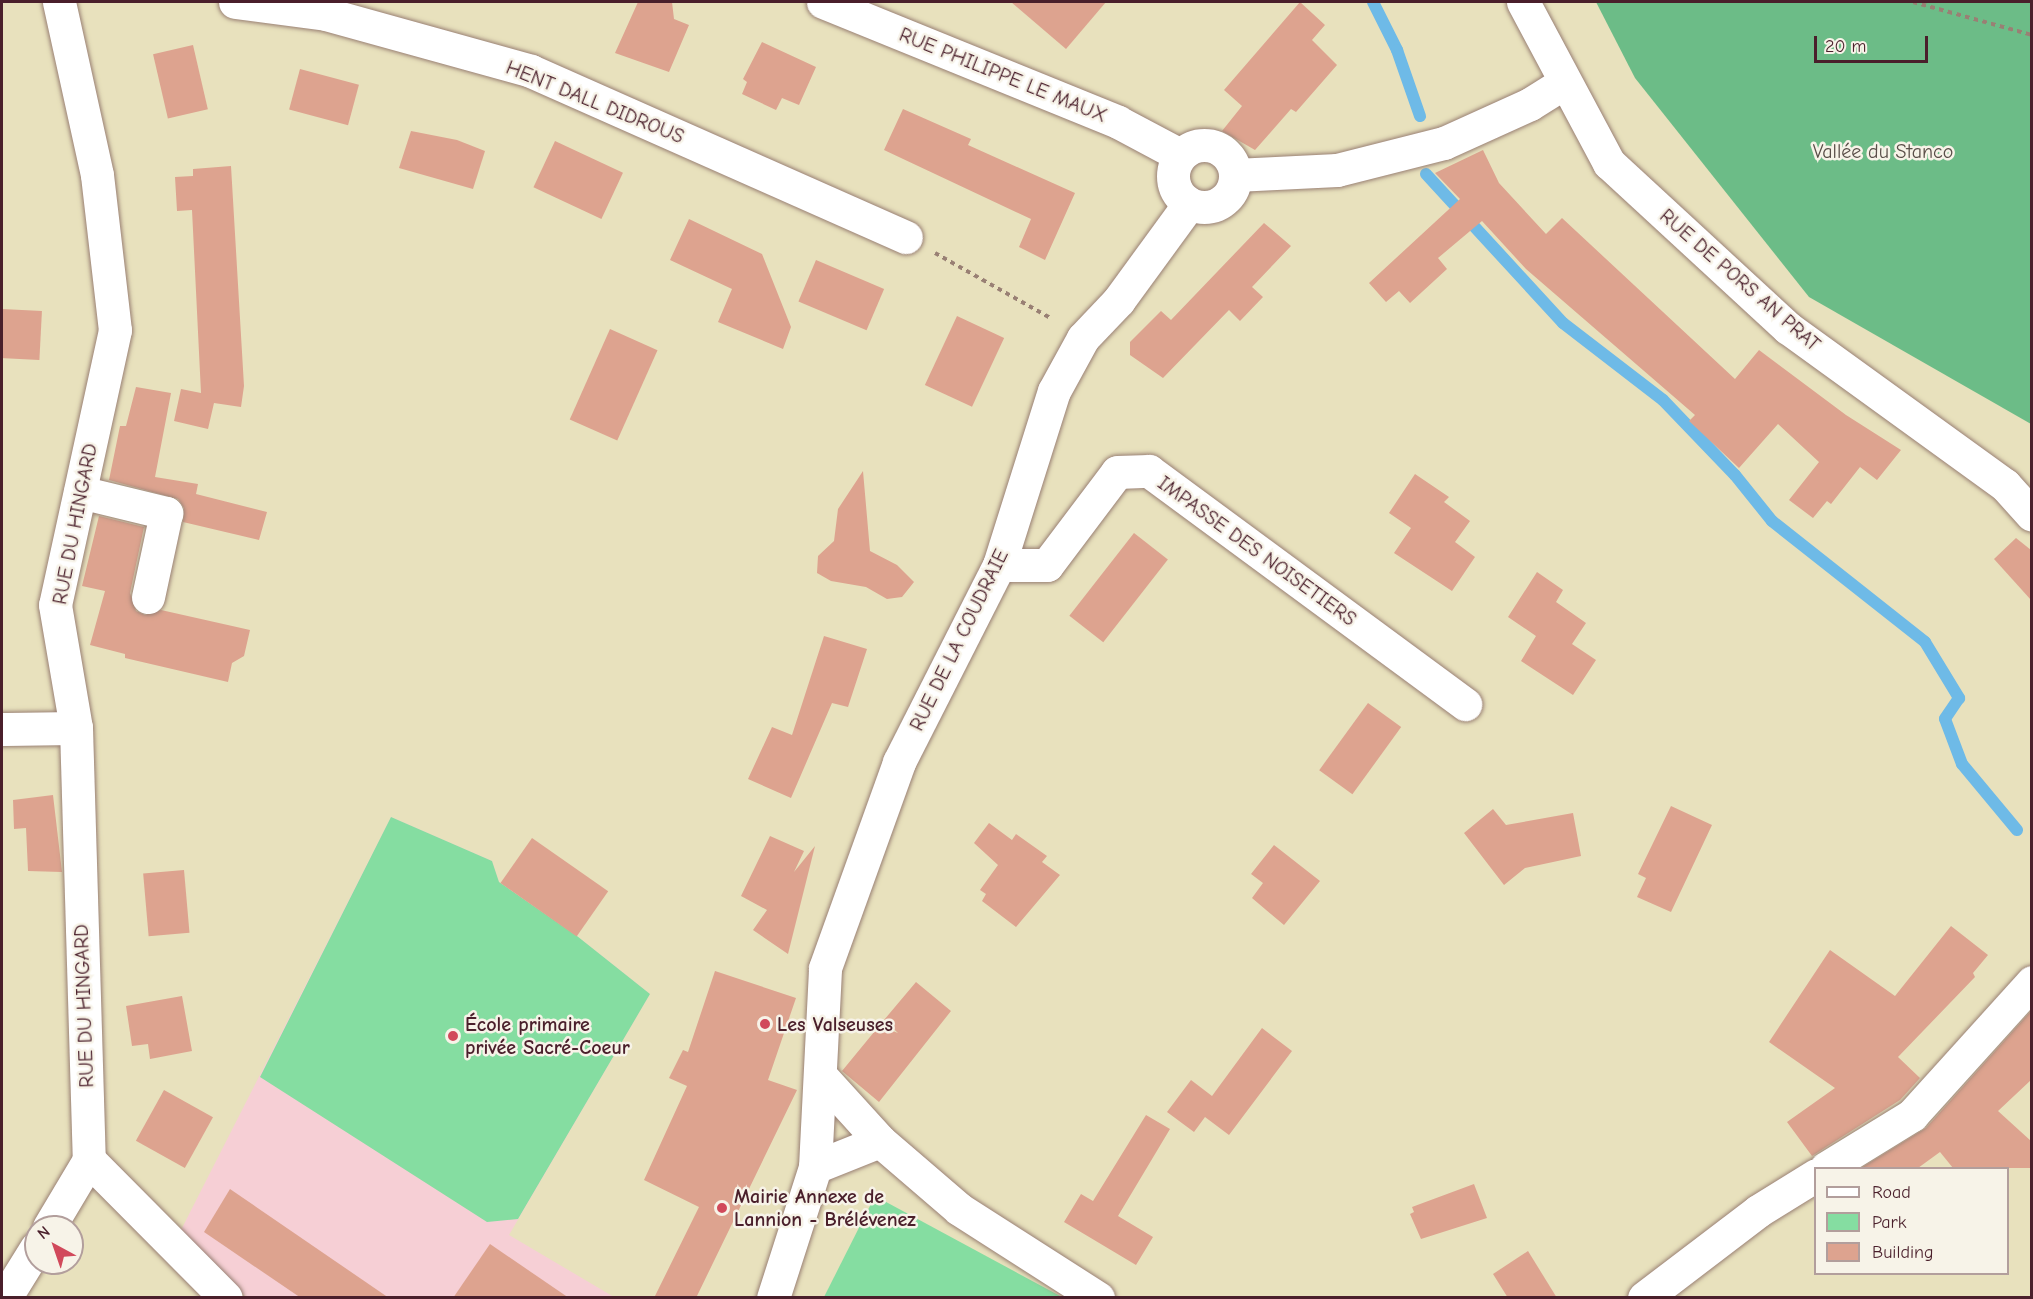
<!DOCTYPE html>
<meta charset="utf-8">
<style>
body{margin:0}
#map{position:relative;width:2033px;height:1299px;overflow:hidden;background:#e8e1bd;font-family:"Comic Neue",sans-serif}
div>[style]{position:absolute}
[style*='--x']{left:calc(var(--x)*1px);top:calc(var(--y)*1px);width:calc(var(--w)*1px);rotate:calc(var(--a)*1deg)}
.built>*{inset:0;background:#f6cfd5}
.green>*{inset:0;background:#85dda1}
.forest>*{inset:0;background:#6cbc87}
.stream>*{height:12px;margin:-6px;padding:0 6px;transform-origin:6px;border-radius:6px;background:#6ebae7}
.building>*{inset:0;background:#dda38f;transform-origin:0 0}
.path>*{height:4px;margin-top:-2px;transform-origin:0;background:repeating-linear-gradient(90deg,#998074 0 4.5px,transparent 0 9px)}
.roads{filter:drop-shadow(0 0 2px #998074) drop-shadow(0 0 2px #998074)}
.street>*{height:33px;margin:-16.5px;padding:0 16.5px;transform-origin:16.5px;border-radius:16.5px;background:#fff}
.street>.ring{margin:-16.5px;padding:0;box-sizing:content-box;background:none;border:33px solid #fff;border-radius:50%}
.secondary>*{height:33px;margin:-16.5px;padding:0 16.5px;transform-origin:16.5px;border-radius:16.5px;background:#fff}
.dots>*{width:16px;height:16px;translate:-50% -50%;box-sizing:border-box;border:3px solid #f7f3e8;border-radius:50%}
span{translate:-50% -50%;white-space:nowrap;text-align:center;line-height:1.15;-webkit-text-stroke:5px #f7f3e8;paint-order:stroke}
.street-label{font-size:20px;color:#4a1f2b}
.park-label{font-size:20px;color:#594e48}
.poi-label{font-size:20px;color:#4a1f2b;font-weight:700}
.left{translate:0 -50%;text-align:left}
.frame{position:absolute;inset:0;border:3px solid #4a1f2b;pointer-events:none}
.legend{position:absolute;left:1814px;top:1167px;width:195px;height:108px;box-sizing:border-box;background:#f7f3e8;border:2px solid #b29e9c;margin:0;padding:8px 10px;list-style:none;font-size:18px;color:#4a1f2b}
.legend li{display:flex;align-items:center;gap:12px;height:30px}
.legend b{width:30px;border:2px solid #b29e9c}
.north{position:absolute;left:24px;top:1215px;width:60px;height:60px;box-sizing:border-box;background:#f7f3e8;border:2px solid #b29e9c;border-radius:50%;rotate:320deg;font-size:16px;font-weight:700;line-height:24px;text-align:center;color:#4a1f2b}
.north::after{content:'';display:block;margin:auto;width:21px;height:27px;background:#d1495b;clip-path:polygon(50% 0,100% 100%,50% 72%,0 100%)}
.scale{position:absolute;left:1814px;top:36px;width:114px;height:27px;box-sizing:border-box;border:3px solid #4a1f2b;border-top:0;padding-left:8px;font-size:18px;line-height:21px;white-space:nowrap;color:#4a1f2b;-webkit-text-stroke:4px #f7f3e8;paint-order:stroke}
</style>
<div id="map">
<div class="built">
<div style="clip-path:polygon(391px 817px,492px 861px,499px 882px,577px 936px,650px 994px,509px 1235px,614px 1297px,246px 1297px,180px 1232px)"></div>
</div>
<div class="green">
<div style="clip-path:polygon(391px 817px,492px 861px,499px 882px,577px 936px,650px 994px,518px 1219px,487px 1222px,260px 1077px)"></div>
<div style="clip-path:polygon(875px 1196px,1062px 1297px,824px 1297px)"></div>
</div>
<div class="forest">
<div style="clip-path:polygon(1596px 2px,2031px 2px,2031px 424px,1809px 297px,1635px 78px)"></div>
</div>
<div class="stream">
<div style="--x:1373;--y:2;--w:54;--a:63.4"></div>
<div style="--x:1397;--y:50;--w:70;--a:70.8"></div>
<div style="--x:1426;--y:174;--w:202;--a:47.4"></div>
<div style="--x:1563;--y:323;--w:126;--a:37.6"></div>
<div style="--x:1663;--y:400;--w:104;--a:46.2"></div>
<div style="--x:1735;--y:475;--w:59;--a:51.2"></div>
<div style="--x:1772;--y:521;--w:195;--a:38.3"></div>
<div style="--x:1925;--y:642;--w:66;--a:58.7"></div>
<div style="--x:1959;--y:698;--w:25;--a:124"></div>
<div style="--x:1945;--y:719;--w:48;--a:69.3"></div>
<div style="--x:1962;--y:764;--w:86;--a:50.2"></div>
</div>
<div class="building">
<div style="clip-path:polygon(638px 2px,672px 2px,674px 19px,689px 25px,669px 72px,615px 53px)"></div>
<div style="clip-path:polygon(1011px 2px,1106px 2px,1066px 49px)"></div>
<div style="clip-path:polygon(1300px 2px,1325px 25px,1312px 40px,1337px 65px,1296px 112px,1291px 109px,1255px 150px,1222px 131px,1242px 106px,1224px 90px)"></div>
<div style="clip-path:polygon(762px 42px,816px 67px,799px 105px,782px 98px,776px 110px,742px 94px,747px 82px,743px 79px)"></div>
<div style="left:193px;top:45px;width:66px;height:41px;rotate:77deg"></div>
<div style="left:300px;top:69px;width:61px;height:42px;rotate:15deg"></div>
<div style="clip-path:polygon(903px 109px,971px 139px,968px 145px,1075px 193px,1045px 260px,1019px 247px,1031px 219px,884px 150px)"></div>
<div style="clip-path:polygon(411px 131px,457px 140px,485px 151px,473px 189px,399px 168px)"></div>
<div style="left:555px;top:141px;width:75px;height:51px;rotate:25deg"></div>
<div style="clip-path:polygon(1483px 150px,1499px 183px,1546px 234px,1562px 218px,1735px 379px,1759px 350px,1846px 415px,1901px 450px,1877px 480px,1860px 467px,1831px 504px,1827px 501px,1813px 518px,1789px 500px,1819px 462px,1778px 424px,1739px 468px,1689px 421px,1695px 415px,1526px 269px,1482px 221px,1438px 258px,1447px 269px,1410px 303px,1399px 291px,1386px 302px,1369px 283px,1460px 199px,1435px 173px)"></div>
<div style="clip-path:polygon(231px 166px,244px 386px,241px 407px,214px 403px,208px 429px,174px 421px,181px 389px,201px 393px,192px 210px,177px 211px,175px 177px,193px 176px,193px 169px)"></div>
<div style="clip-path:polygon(689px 219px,762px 254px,791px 327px,783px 349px,718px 322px,732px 289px,670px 260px)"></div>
<div style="clip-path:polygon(1264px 223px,1291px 246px,1252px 287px,1263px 297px,1240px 321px,1229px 310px,1163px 378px,1130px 355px,1130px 342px,1161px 311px,1171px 320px)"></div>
<div style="left:816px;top:260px;width:74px;height:45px;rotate:23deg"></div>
<div style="left:2px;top:309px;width:40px;height:49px;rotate:3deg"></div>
<div style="left:957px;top:316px;width:52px;height:76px;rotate:25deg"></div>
<div style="left:610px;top:329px;width:52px;height:99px;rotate:24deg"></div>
<div style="clip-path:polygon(136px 387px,171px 393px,155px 477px,198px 484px,196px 494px,267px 512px,259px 540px,183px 522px,184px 508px,178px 499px,109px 480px,120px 426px,126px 426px)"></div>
<div style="clip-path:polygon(863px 471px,870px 551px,897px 565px,914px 582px,902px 597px,887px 599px,866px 587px,831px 581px,817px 573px,818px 556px,834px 541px,838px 509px)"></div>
<div style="clip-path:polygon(1415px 474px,1449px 497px,1444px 502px,1470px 521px,1455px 542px,1475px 557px,1452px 591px,1394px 553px,1411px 528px,1389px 513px)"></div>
<div style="clip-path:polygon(99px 516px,144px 527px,130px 593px,136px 611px,145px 615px,161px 610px,250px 630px,244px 656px,232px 663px,228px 682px,125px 658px,125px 654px,90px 645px,105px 591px,82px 586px)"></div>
<div style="left:1134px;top:533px;width:43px;height:105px;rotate:38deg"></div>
<div style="clip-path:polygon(2016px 538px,2031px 550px,2031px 600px,1994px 559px)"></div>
<div style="clip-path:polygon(1537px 572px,1563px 590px,1556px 602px,1586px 623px,1572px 644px,1596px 660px,1573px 695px,1521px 661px,1536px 636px,1508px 617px)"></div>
<div style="clip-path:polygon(824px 636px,867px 649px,848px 707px,832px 703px,791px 798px,748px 779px,772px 727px,792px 735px)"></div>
<div style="left:1368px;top:703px;width:41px;height:83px;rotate:36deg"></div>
<div style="clip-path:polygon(53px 795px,62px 872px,28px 871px,26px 828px,14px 829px,13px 800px)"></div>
<div style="clip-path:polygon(1671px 806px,1712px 825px,1671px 912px,1637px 897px,1646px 878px,1638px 874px)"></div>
<div style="clip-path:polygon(1493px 809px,1506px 825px,1573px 813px,1581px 856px,1525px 868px,1504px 885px,1464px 833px)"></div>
<div style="clip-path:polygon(989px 823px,1012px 840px,1016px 834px,1047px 856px,1042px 862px,1060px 875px,1016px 927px,982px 901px,986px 894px,980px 890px,998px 865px,974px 843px)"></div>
<div style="clip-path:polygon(770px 836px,804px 851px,794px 872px,815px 846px,788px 954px,753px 930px,767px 910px,741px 896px)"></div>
<div style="left:532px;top:838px;width:93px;height:55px;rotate:35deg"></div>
<div style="clip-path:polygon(1274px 845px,1320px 881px,1284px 925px,1252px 898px,1263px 883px,1251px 874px)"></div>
<div style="left:184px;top:870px;width:63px;height:41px;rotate:85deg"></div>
<div style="clip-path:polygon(1951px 926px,1988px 955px,1973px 973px,1975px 977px,1898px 1057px,1920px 1078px,1900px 1100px,1812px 1156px,1787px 1122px,1835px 1088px,1769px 1042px,1830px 950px,1895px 996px)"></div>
<div style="clip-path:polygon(715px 971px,796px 998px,768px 1080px,797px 1090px,696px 1298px,654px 1298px,699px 1207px,644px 1180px,687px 1086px,669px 1078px,683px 1050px,688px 1052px)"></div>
<div style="clip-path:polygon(916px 982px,951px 1011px,879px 1102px,842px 1071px,879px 1026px,898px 1033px,884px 1020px)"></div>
<div style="clip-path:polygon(182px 996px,192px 1051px,150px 1059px,148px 1044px,132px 1046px,126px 1006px)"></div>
<div style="clip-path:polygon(2031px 1011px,2031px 1080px,1998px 1111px,2031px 1141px,2031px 1168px,1953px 1168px,1940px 1152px,1918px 1168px,1861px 1168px,1926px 1128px)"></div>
<div style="clip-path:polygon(1262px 1028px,1292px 1051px,1229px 1135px,1205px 1117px,1194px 1132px,1167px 1112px,1191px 1080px,1212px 1096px)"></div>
<div style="left:164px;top:1090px;width:56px;height:58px;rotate:29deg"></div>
<div style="clip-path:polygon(1146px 1115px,1170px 1129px,1118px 1216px,1153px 1237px,1136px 1265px,1064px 1222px,1081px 1194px,1093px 1201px)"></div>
<div style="clip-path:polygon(1474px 1184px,1487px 1218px,1421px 1239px,1410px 1214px,1414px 1212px,1412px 1207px)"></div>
<div style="clip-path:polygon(230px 1189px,389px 1298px,301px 1298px,204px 1232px)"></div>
<div style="clip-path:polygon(490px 1244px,569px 1298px,453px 1298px)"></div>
<div style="clip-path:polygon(1528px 1251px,1557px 1298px,1508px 1298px,1493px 1274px)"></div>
</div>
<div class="path">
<div style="--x:1913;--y:2;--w:123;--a:15.5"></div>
<div style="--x:935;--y:253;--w:134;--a:29.4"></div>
</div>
<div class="roads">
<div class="street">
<div style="--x:59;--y:2;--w:177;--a:77.6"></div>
<div style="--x:97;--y:175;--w:156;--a:83.4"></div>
<div style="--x:115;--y:330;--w:281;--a:102.3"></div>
<div style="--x:55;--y:605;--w:125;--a:80.3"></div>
<div style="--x:76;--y:728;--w:432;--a:88.3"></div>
<div style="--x:235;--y:2;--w:92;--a:7.5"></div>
<div style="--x:326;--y:14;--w:213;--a:15.5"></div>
<div style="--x:531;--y:71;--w:410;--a:23.9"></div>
<div style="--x:823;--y:2;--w:318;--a:22.1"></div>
<div style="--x:1118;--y:122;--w:70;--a:28"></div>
<div class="ring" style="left:1173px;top:145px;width:29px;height:29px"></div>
<div style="--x:1235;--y:175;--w:102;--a:-2.8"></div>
<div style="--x:1337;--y:170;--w:110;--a:-14.2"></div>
<div style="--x:1444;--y:143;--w:94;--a:-24.4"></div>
<div style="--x:1530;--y:104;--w:40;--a:-32"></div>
<div style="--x:80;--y:492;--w:89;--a:13.7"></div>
<div style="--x:166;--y:513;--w:86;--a:102.1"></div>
<div style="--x:999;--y:565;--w:48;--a:0"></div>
<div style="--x:1047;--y:565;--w:116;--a:-53"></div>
<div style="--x:1117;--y:472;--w:32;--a:-2"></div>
<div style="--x:1149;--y:471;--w:393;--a:36.4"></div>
<div style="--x:2;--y:729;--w:74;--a:-0.8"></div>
<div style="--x:821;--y:1076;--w:88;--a:47.8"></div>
<div style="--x:880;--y:1141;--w:104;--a:40.7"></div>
<div style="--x:959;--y:1209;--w:165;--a:32.6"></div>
<div style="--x:89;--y:1160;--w:194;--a:45.2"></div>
<div style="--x:815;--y:1167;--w:70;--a:-21.8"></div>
<div style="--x:1826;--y:1168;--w:101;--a:-31.6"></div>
<div style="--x:1912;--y:1115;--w:179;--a:-47.9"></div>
<div style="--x:49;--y:1227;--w:78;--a:-59.2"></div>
<div style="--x:5;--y:1298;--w:59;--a:-58.2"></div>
<div style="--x:773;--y:1298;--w:138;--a:-72.2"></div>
<div style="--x:815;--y:1167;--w:199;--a:-87.1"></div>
<div style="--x:825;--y:968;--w:219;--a:-70.2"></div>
<div style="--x:899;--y:762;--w:221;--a:-63.1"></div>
<div style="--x:999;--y:565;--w:182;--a:-72.5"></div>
<div style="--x:1054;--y:391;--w:60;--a:-61.3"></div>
<div style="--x:1083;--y:338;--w:52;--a:-46.5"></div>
<div style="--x:1119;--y:300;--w:119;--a:-53.9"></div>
<div style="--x:1644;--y:1298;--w:143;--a:-37.3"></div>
<div style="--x:1758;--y:1211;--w:68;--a:-31.8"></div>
</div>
<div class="secondary">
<div style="--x:1523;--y:2;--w:183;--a:61.9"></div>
<div style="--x:1609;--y:163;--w:243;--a:42.7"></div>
<div style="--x:1788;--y:328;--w:268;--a:35.9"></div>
<div style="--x:2005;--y:485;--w:40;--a:48"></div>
</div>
</div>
<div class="dots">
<div style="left:765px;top:1024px;background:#d1495b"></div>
<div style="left:453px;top:1036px;background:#d1495b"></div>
<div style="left:722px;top:1208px;background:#d1495b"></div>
</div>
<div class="street-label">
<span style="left:1003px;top:75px;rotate:22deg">RUE PHILIPPE LE MAUX</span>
<span style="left:595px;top:102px;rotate:22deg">HENT DALL DIDROUS</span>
<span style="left:1740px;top:280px;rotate:41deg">RUE DE PORS AN PRAT</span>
<span style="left:75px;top:524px;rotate:-79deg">RUE DU HINGARD</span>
<span style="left:1257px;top:551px;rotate:36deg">IMPASSE DES NOISETIERS</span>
<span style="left:959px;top:640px;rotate:-64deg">RUE DE LA COUDRAIE</span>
<span style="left:84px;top:1006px;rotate:-92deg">RUE DU HINGARD</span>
</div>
<div class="park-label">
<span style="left:1883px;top:151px">Vallée du Stanco</span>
</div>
<div class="poi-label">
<span class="left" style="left:465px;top:1036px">École primaire<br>privée Sacré-Coeur</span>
<span class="left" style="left:777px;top:1024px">Les Valseuses</span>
<span class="left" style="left:734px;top:1208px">Mairie Annexe de<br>Lannion - Brélévenez</span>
</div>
<div class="frame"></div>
<ul class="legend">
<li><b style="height:8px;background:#fff"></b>Road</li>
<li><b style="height:16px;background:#85dda1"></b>Park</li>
<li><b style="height:16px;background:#dda38f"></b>Building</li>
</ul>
<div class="north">N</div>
<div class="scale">20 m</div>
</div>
